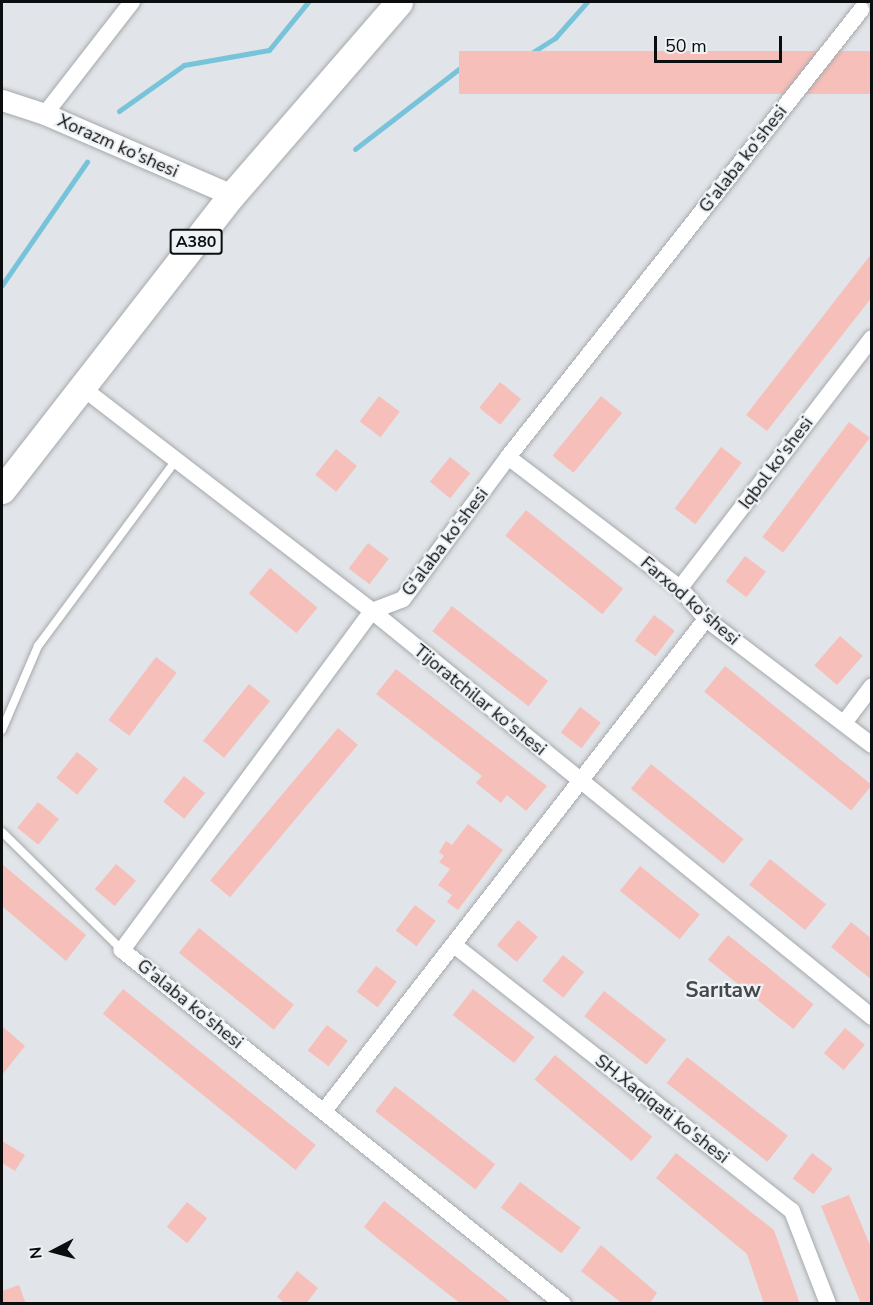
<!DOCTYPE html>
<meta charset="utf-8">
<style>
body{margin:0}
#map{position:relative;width:873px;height:1305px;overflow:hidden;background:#e1e4e8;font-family:"Nunito Sans",sans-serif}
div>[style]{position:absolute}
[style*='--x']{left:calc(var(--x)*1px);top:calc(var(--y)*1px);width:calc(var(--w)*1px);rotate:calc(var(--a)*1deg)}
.stream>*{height:5px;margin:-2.5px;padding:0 2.5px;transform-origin:2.5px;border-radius:2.5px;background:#77c3d9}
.building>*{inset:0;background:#f7bfba;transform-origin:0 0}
.roads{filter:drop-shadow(0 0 2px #a5a9ac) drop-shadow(0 0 2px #a5a9ac)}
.service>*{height:8px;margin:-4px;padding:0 4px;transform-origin:4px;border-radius:4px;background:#fff}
.minor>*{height:16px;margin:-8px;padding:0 8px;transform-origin:8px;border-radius:8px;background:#fff}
.tertiary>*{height:21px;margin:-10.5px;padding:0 10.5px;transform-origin:10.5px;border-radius:10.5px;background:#fff}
.trunk>*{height:27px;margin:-13.5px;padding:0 13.5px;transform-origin:13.5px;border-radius:13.5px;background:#fff}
span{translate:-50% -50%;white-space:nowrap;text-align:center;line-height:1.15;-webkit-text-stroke:4.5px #eef2f5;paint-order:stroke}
.shield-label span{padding:2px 4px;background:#eef2f5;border:2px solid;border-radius:4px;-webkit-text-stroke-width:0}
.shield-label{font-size:16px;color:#0b0d0e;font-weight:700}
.street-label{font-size:18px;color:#0b0d0e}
.quarter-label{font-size:21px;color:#46494c;font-weight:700}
.frame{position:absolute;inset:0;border:3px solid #0b0d0e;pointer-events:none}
.north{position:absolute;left:24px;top:1221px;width:60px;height:60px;-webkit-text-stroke:4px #eef2f5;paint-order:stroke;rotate:264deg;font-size:16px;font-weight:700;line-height:24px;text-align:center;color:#0b0d0e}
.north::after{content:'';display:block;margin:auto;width:21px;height:27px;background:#0b0d0e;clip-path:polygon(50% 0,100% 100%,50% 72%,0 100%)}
.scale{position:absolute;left:654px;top:36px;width:128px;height:27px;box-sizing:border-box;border:3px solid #0b0d0e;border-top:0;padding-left:8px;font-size:18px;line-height:21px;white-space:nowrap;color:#0b0d0e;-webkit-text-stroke:4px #eef2f5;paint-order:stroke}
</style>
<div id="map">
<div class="stream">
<div style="--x:119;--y:111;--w:80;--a:-35.3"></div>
<div style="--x:184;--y:65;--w:86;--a:-10"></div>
<div style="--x:269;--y:50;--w:62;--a:-50.9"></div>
<div style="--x:355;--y:149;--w:138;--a:-37.6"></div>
<div style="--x:464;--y:65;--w:50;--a:-1.1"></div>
<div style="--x:514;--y:64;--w:49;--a:-32.4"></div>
<div style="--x:555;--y:38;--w:48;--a:-48.4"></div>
<div style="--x:2;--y:285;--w:150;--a:-55.4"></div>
</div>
<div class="building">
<div style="left:872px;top:51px;width:43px;height:413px;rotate:90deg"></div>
<div style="clip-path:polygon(872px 253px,872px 297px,767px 431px,746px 415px)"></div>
<div style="left:500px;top:382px;width:27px;height:33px;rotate:39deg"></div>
<div style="left:379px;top:396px;width:26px;height:32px;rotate:37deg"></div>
<div style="left:601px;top:396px;width:27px;height:77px;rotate:39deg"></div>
<div style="left:849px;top:422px;width:26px;height:144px;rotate:37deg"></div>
<div style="left:721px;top:447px;width:26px;height:77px;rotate:37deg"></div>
<div style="left:336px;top:449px;width:27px;height:33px;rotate:39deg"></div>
<div style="left:450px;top:457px;width:26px;height:32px;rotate:39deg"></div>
<div style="left:526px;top:510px;width:125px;height:33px;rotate:39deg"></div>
<div style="left:368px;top:543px;width:26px;height:32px;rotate:37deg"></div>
<div style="left:745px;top:556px;width:26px;height:32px;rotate:37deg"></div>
<div style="left:270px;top:568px;width:62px;height:33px;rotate:40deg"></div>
<div style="left:452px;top:606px;width:122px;height:32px;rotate:38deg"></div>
<div style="left:654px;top:615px;width:26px;height:32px;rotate:37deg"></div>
<div style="left:840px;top:636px;width:30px;height:39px;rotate:41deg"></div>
<div style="left:156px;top:657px;width:26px;height:79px;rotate:37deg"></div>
<div style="left:725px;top:666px;width:189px;height:33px;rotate:39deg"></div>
<div style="clip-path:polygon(396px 669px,547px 786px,526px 811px,507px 795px,501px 803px,476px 783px,482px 776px,376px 694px)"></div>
<div style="left:249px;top:684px;width:27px;height:73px;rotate:39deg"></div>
<div style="left:580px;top:707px;width:26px;height:32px;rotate:37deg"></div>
<div style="left:338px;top:728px;width:26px;height:199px;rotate:40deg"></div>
<div style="left:77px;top:752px;width:27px;height:33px;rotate:39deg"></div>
<div style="left:651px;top:764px;width:119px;height:32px;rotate:39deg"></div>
<div style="left:184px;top:776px;width:27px;height:33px;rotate:39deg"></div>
<div style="left:38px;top:802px;width:27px;height:33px;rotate:39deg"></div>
<div style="clip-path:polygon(468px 824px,503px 850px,458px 910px,447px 902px,452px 895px,438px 885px,450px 869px,439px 862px,444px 856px,439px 852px,446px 841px,452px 845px)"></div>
<div style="left:770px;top:859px;width:72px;height:33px;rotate:39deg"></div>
<div style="clip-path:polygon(2px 864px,86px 935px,66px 961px,2px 906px)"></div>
<div style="left:116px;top:864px;width:26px;height:33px;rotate:40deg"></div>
<div style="left:640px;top:866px;width:77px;height:32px;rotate:39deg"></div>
<div style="left:415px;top:905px;width:26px;height:32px;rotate:37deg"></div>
<div style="left:518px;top:920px;width:26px;height:33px;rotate:40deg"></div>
<div style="clip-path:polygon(851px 922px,872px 939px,872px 980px,831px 947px)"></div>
<div style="left:199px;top:928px;width:122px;height:32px;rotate:39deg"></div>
<div style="left:728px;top:935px;width:110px;height:32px;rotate:39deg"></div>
<div style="left:563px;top:955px;width:27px;height:33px;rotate:39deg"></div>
<div style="left:376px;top:966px;width:26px;height:32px;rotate:37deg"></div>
<div style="left:123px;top:989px;width:248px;height:32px;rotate:39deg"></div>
<div style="left:473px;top:989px;width:78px;height:33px;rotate:38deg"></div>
<div style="left:604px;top:991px;width:79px;height:32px;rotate:38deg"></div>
<div style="left:327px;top:1025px;width:26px;height:32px;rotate:37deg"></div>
<div style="clip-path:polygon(2px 1026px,25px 1046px,2px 1075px)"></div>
<div style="left:845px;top:1028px;width:26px;height:33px;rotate:40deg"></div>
<div style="left:555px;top:1055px;width:127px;height:32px;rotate:40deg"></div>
<div style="left:687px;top:1057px;width:128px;height:33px;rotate:38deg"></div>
<div style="left:395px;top:1086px;width:127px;height:32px;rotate:38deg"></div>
<div style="clip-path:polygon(2px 1141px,25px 1155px,15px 1171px,2px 1163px)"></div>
<div style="clip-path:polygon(676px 1153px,774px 1230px,800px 1304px,764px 1304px,747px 1254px,656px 1178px)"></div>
<div style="left:812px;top:1153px;width:26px;height:32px;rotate:37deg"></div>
<div style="left:520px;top:1182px;width:76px;height:32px;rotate:37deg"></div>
<div style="clip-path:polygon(849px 1195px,872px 1250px,872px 1304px,861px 1304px,821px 1206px)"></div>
<div style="clip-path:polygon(384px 1201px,458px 1260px,513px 1304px,461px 1304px,382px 1242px,364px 1227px)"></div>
<div style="left:187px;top:1202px;width:26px;height:32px;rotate:39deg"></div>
<div style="clip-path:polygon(601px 1245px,657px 1293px,649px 1304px,623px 1304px,581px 1271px)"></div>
<div style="clip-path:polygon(297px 1271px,318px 1288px,306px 1304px,286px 1304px,277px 1297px)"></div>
<div style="clip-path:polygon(19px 1285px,26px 1304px,2px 1304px,2px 1291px)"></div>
</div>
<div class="roads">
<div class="service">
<div style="--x:2;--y:730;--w:91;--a:-66.8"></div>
<div style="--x:38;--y:646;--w:232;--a:-53.4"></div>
<div style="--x:2;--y:832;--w:168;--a:44.5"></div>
</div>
<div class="minor">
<div style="--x:45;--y:114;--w:142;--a:-52.2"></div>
<div style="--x:84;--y:389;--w:364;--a:37.6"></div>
<div style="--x:372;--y:611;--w:644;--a:39.08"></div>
<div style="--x:508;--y:457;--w:216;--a:37.3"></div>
<div style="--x:680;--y:588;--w:40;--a:50"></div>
<div style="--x:706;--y:619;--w:208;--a:37.2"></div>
<div style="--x:680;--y:588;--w:315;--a:-52.5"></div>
<div style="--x:844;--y:723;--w:46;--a:-52.9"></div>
<div style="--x:454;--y:945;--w:430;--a:38.2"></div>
<div style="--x:792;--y:1211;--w:100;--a:68.8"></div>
<div style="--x:324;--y:1111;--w:623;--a:-52.17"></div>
<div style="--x:563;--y:1304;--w:566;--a:-141.25"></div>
<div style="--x:122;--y:950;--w:421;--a:-53.6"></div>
<div style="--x:372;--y:611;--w:33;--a:-21"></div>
<div style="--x:403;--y:599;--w:177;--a:-53.5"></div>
<div style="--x:508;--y:457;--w:570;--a:-51.7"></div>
</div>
<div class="tertiary">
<div style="--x:2;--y:100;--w:45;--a:18"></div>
<div style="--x:45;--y:114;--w:204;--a:23.4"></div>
</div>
<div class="trunk">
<div style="--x:2;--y:490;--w:374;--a:-52.1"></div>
<div style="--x:232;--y:195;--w:255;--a:-49.1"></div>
</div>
</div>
<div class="shield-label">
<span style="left:196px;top:242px">A380</span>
</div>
<div class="street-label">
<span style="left:118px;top:146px;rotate:24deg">Xorazm ko'shesi</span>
<span style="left:743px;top:159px;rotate:-52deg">G'alaba ko'shesi</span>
<span style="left:776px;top:463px;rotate:-53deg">Iqbol ko'shesi</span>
<span style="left:445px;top:542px;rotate:-53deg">G'alaba ko'shesi</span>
<span style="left:690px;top:601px;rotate:41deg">Farxod ko'shesi</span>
<span style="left:480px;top:700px;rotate:39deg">Tijoratchilar ko'shesi</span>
<span style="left:190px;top:1004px;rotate:39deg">G'alaba ko'shesi</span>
<span style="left:662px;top:1109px;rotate:38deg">SH.Xaqiqati ko'shesi</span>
</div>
<div class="quarter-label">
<span style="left:723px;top:990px">Sarıtaw</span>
</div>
<div class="frame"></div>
<div class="north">N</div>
<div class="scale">50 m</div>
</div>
